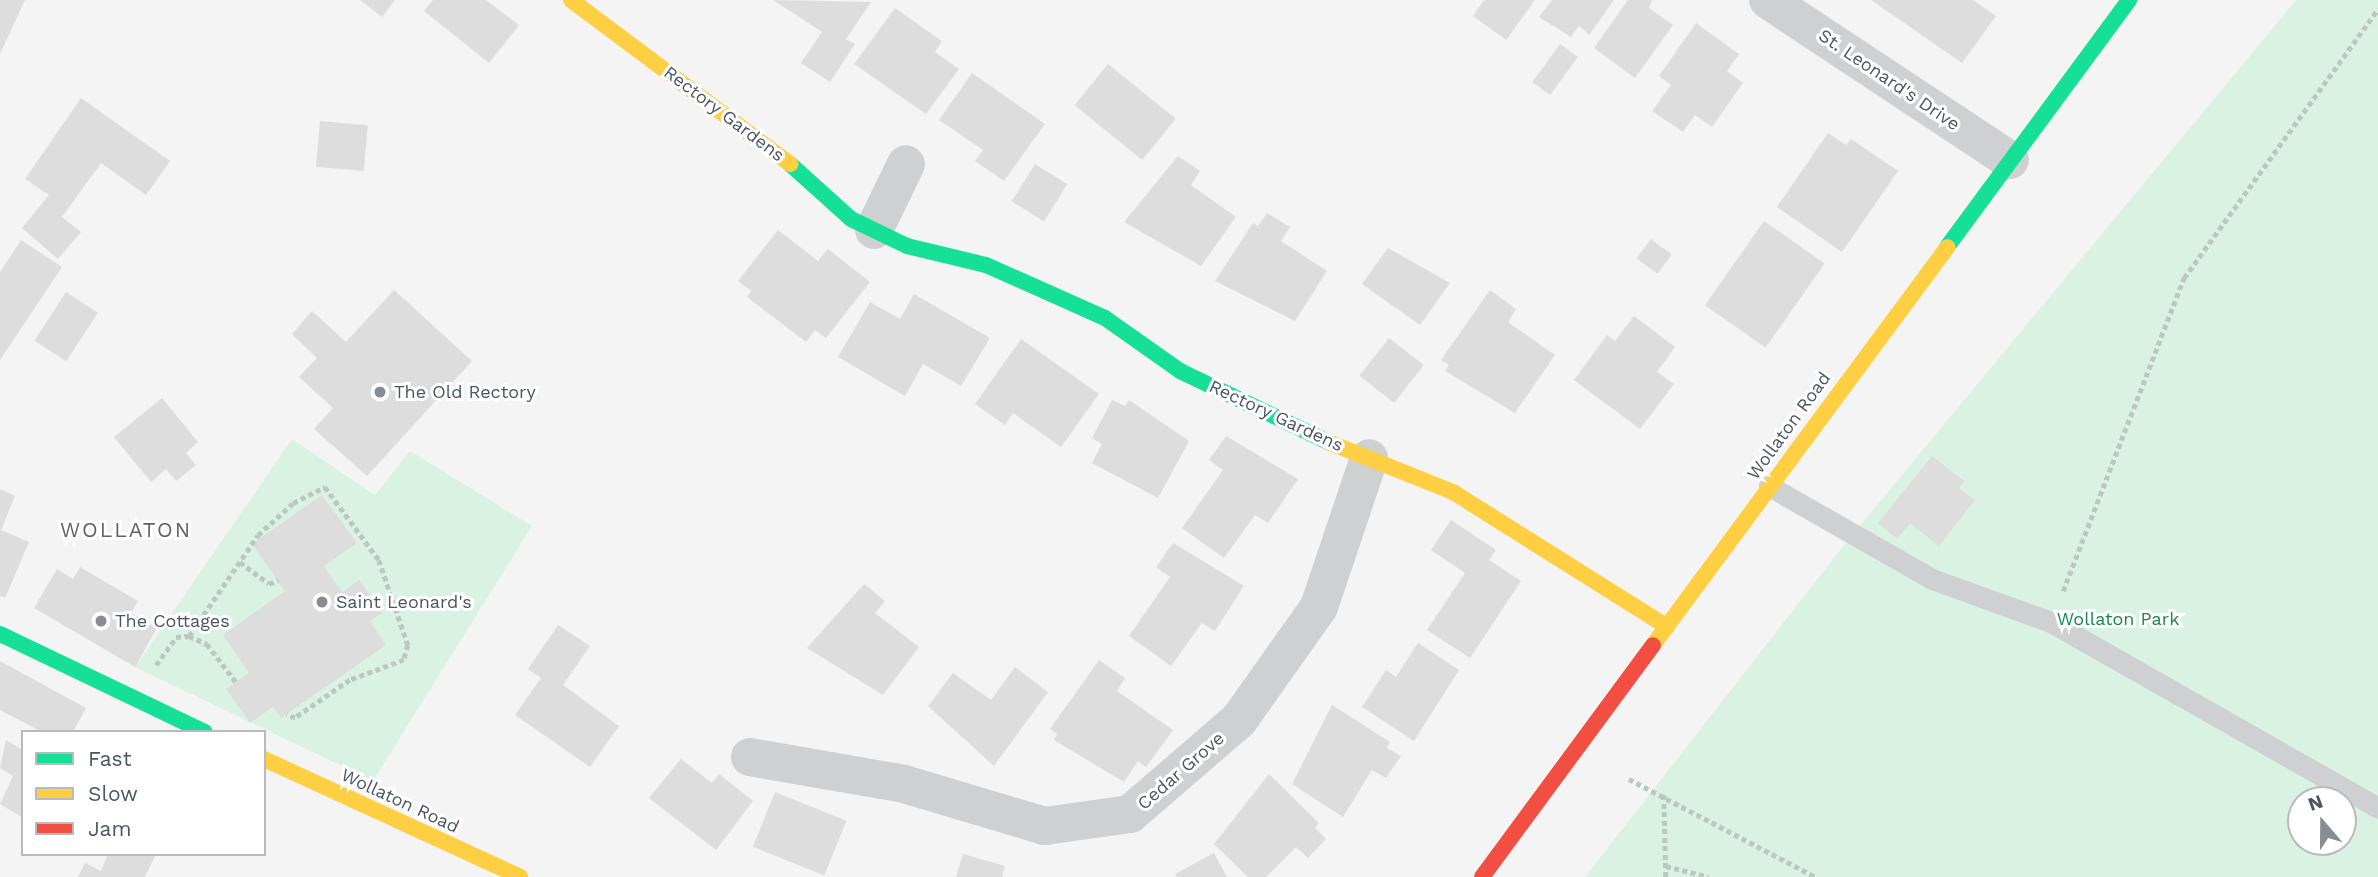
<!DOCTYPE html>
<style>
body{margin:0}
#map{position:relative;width:2378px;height:877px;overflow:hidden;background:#f4f4f4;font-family:"Work Sans",sans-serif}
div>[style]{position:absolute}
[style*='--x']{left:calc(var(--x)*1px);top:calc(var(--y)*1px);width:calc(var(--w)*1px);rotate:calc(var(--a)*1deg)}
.green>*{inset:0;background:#d9f2e3}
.building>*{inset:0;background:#ddddde;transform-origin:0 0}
.path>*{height:4.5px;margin-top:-2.25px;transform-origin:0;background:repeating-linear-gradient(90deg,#bcc7c4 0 5px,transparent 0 8.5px)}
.lane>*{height:21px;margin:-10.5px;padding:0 10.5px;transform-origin:10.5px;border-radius:10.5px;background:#ced0d2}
.street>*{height:38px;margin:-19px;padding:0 19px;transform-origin:19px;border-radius:19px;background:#ced0d2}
.fast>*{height:16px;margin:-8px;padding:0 8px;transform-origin:8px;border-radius:8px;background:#16e098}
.slow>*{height:16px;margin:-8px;padding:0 8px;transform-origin:8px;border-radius:8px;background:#ffcf43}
.jam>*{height:16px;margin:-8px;padding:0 8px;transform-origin:8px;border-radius:8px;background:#f24e42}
.dots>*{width:19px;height:19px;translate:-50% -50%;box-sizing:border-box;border:4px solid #fff;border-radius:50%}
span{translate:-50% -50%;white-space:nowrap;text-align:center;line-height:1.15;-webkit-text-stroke:6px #fff;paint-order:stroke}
.street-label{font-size:18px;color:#4a5661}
.poi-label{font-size:18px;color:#4a5661}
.left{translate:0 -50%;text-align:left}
.park-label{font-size:18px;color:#17864f}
.quarter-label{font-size:21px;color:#5f6368;letter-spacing:2px}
.legend{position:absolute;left:21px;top:730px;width:245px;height:126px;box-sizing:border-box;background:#fff;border:2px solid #b7bbc0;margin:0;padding:9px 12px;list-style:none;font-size:21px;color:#4a5661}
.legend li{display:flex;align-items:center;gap:14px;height:35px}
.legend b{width:35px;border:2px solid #b7bbc0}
.north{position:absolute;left:2287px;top:786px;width:70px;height:70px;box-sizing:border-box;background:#fff;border:2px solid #b7bbc0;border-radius:50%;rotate:340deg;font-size:19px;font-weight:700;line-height:28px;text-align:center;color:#4a5661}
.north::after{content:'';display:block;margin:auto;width:24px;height:32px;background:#868d94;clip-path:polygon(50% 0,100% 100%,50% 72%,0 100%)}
</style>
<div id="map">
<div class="green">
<div style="clip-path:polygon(evenodd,2296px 0,2378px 0,2378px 877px,1585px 877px,1848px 540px,2296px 0,2301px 800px,2343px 800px,2343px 842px,2301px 842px,2301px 800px)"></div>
<div style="clip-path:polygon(292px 439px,375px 495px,410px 451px,532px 526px,373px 781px,135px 667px)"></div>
</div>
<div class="building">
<div style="clip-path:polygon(0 0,25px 0,0 54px)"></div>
<div style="clip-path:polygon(360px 0,395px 0,382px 17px)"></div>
<div style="clip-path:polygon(433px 0,486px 0,519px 25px,489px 63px,424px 11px)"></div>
<div style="clip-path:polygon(773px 0,871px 2px,846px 39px,855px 44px,830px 82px,801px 63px,822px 32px)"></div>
<div style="clip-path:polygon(1484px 0,1535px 0,1506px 40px,1473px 16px)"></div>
<div style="clip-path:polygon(1552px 0,1614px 0,1589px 35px,1579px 26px,1571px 37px,1539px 17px)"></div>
<div style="clip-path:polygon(1628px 0,1652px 0,1649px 8px,1673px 25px,1635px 78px,1594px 48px)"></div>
<div style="clip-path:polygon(1871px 0,1973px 0,1996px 16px,1962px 63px)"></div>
<div style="clip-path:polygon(895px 8px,942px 41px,935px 52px,959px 69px,926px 114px,854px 64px)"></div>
<div style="clip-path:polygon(1696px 23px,1739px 54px,1727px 71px,1743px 83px,1712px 127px,1695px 115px,1683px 132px,1652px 111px,1671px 85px,1659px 76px)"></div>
<div style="left:1560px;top:44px;width:22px;height:47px;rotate:36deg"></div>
<div style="left:1108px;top:64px;width:87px;height:53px;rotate:39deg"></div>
<div style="clip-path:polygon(972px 73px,1045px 124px,1004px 181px,975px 161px,983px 150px,939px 120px)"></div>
<div style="clip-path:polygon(81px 98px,170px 161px,146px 195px,101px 163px,62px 217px,81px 232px,58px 259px,22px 228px,49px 195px,25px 179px)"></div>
<div style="left:320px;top:121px;width:48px;height:46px;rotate:5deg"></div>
<div style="clip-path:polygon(1828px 133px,1846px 145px,1851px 139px,1898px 171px,1842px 252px,1777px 207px)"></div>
<div style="clip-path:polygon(1178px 156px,1200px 171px,1191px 185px,1236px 217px,1201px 266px,1124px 222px)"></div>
<div style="left:1035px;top:164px;width:38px;height:44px;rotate:32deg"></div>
<div style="clip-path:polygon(1267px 213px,1290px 227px,1281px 241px,1327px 271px,1295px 321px,1215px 281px,1253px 223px,1258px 226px)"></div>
<div style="left:1764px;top:221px;width:74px;height:103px;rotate:35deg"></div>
<div style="clip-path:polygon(778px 230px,818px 261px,828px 249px,870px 282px,826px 338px,815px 330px,806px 342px,747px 297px,751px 291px,738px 281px)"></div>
<div style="left:1651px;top:239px;width:26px;height:24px;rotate:37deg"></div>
<div style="clip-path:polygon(21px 240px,62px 267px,0 360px,0 272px)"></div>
<div style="clip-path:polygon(1388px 248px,1450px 283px,1420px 325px,1362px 284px)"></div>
<div style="clip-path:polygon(394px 290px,472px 361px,367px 476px,314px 429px,333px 408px,299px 377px,317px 358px,292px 334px,312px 311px,346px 342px)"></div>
<div style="clip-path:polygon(1490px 290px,1516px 309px,1508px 322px,1555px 355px,1515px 413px,1445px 371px,1449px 365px,1441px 360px)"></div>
<div style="left:66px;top:292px;width:38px;height:58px;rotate:33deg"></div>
<div style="clip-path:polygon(914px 294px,990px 338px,961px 386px,923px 364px,905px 396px,838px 357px,870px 302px,900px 319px)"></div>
<div style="clip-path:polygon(1634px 316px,1675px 347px,1657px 372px,1674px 384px,1640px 429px,1574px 380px,1607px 335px,1615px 341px)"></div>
<div style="left:1389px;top:338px;width:44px;height:48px;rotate:38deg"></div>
<div style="clip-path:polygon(1021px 339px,1099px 394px,1061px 447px,1013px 413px,1005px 425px,975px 404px)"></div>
<div style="clip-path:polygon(162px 398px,198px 442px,186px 453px,196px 465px,176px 481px,166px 469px,151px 482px,114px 437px)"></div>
<div style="clip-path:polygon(1112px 400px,1125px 406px,1129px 400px,1189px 441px,1158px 498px,1092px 463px,1102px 444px,1092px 438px)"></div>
<div style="clip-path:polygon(1226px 436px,1298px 479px,1268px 523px,1255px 515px,1224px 558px,1182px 528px,1223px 470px,1209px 460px)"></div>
<div style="clip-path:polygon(1932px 456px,1964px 481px,1959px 488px,1975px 500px,1939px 546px,1910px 523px,1897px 539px,1878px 523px)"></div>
<div style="clip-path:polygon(0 489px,15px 496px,1px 530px,29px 542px,5px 598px,0 596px)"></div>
<div style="clip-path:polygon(322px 495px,357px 543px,324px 566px,342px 592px,359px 580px,382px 613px,370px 621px,386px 645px,281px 718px,273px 707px,250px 723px,226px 689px,249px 673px,223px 635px,285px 591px,252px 544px)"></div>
<div style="clip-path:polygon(1451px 520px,1496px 550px,1489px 560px,1521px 581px,1470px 658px,1427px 630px,1465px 573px,1431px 550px)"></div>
<div style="clip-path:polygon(1173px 543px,1244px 586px,1215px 631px,1202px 623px,1171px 666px,1129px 636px,1170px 577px,1156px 567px)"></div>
<div style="clip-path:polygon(80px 567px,138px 601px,131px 613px,157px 628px,135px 667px,34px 608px,57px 569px,73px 579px)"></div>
<div style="clip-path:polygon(864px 584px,885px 601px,875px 613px,919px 647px,883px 695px,807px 648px)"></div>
<div style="clip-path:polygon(558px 625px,590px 646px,563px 685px,619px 726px,590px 767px,515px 715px,541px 678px,528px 669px)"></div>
<div style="clip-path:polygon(1418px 643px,1459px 670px,1414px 741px,1362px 707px,1386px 670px,1396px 677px)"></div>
<div style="clip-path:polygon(1099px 660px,1125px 678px,1117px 691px,1173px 730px,1146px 767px,1138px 761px,1124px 782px,1054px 740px,1057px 734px,1050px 729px)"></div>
<div style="clip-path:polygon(0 661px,86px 708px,73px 732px,42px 732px,0 710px)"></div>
<div style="clip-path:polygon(1015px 667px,1048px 692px,994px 766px,928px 706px,953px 673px,991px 700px)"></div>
<div style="clip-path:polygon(1332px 705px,1390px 742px,1387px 748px,1401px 756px,1386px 778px,1372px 770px,1343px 817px,1292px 784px)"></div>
<div style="clip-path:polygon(6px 740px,23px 750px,23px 818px,0 804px,13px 776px,0 768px)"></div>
<div style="clip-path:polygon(681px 759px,712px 783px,719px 774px,753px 801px,716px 850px,649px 798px)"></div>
<div style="clip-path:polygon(1269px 774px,1319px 823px,1315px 828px,1326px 839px,1308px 858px,1296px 847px,1266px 877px,1248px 877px,1214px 844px)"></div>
<div style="left:775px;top:792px;width:77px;height:59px;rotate:22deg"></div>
<div style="clip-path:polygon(1214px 853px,1227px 877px,1177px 877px,1175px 874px)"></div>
<div style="clip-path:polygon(108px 854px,156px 854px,145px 877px,78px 877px,85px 863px,101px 871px)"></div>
<div style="clip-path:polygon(963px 854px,1005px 866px,1002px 877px,956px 877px)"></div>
</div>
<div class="path">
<div style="--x:240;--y:562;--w:36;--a:37"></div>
<div style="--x:269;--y:584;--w:10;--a:-24"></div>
<div style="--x:2063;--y:591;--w:336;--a:-68.9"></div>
<div style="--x:2184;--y:278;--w:332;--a:-54.2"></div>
<div style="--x:189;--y:636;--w:122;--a:-55.7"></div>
<div style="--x:258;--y:535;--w:47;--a:-42.4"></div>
<div style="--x:293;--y:503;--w:36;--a:-27"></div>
<div style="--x:325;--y:487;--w:91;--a:53.5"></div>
<div style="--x:379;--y:560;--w:90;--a:71.2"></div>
<div style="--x:408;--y:645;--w:16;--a:105"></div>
<div style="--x:404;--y:660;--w:58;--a:159.7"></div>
<div style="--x:350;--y:680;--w:67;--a:145.4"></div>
<div style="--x:295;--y:718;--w:9;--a:-162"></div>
<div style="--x:156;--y:665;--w:34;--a:-54"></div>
<div style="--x:176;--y:637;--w:13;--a:-4"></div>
<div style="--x:189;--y:636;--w:20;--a:24"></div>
<div style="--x:207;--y:644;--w:48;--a:52.7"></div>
<div style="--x:1629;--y:779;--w:211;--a:27.7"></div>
<div style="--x:1664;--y:795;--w:82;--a:88.6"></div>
<div style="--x:1666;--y:866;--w:44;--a:14.3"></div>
</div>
<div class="lane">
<div style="--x:1769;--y:486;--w:188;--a:29.7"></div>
<div style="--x:1932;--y:579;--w:127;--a:19.9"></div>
<div style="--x:2051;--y:622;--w:376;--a:29.6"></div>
</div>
<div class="street">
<div style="--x:1768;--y:0;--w:290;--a:33.5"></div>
<div style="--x:874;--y:230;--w:73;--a:-64.1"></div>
<div style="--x:750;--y:757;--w:156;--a:9.9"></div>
<div style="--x:904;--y:784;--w:147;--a:16.6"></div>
<div style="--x:1045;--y:826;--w:86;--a:-8"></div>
<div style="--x:1130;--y:814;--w:144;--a:-40.8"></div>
<div style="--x:1239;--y:720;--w:138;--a:-54.7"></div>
<div style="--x:1319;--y:607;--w:157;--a:-71.4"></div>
</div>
<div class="fast">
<div style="--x:790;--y:164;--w:82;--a:42"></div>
<div style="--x:851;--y:219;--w:62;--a:25.7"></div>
<div style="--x:907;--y:246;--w:81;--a:13.5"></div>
<div style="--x:986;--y:265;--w:130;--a:24"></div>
<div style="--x:1105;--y:318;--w:92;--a:35.2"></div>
<div style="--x:1180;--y:371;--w:164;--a:25.6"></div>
<div style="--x:1947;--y:247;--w:307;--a:-53.6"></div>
<div style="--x:0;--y:634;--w:227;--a:25.6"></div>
</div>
<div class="slow">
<div style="--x:571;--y:0;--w:274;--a:36.8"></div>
<div style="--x:1328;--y:442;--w:135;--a:21.8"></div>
<div style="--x:1453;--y:492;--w:253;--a:32.2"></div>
<div style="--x:1653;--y:645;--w:495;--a:-53.5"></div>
<div style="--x:264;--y:759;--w:282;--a:24.7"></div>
</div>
<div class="jam">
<div style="--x:1482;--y:877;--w:288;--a:-53.6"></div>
</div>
<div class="dots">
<div style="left:380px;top:392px;background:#868d94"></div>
<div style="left:322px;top:602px;background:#868d94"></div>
<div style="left:101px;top:621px;background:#868d94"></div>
</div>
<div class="street-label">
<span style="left:1889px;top:80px;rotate:34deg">St. Leonard's Drive</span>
<span style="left:724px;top:114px;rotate:37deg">Rectory Gardens</span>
<span style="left:1276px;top:416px;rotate:25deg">Rectory Gardens</span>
<span style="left:1789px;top:426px;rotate:-54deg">Wollaton Road</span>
<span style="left:1181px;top:771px;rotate:-41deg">Cedar Grove</span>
<span style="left:400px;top:801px;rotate:25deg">Wollaton Road</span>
</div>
<div class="poi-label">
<span class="left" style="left:394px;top:392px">The Old Rectory</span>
<span class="left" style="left:336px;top:602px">Saint Leonard's</span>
<span class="left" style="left:115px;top:621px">The Cottages</span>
</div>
<div class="park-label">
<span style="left:2118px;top:619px">Wollaton Park</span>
</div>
<div class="quarter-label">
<span style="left:126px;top:530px">WOLLATON</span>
</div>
<ul class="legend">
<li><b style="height:9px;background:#16e098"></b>Fast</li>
<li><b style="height:9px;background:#ffcf43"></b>Slow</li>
<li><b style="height:9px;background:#f24e42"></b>Jam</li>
</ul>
<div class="north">N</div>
</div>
